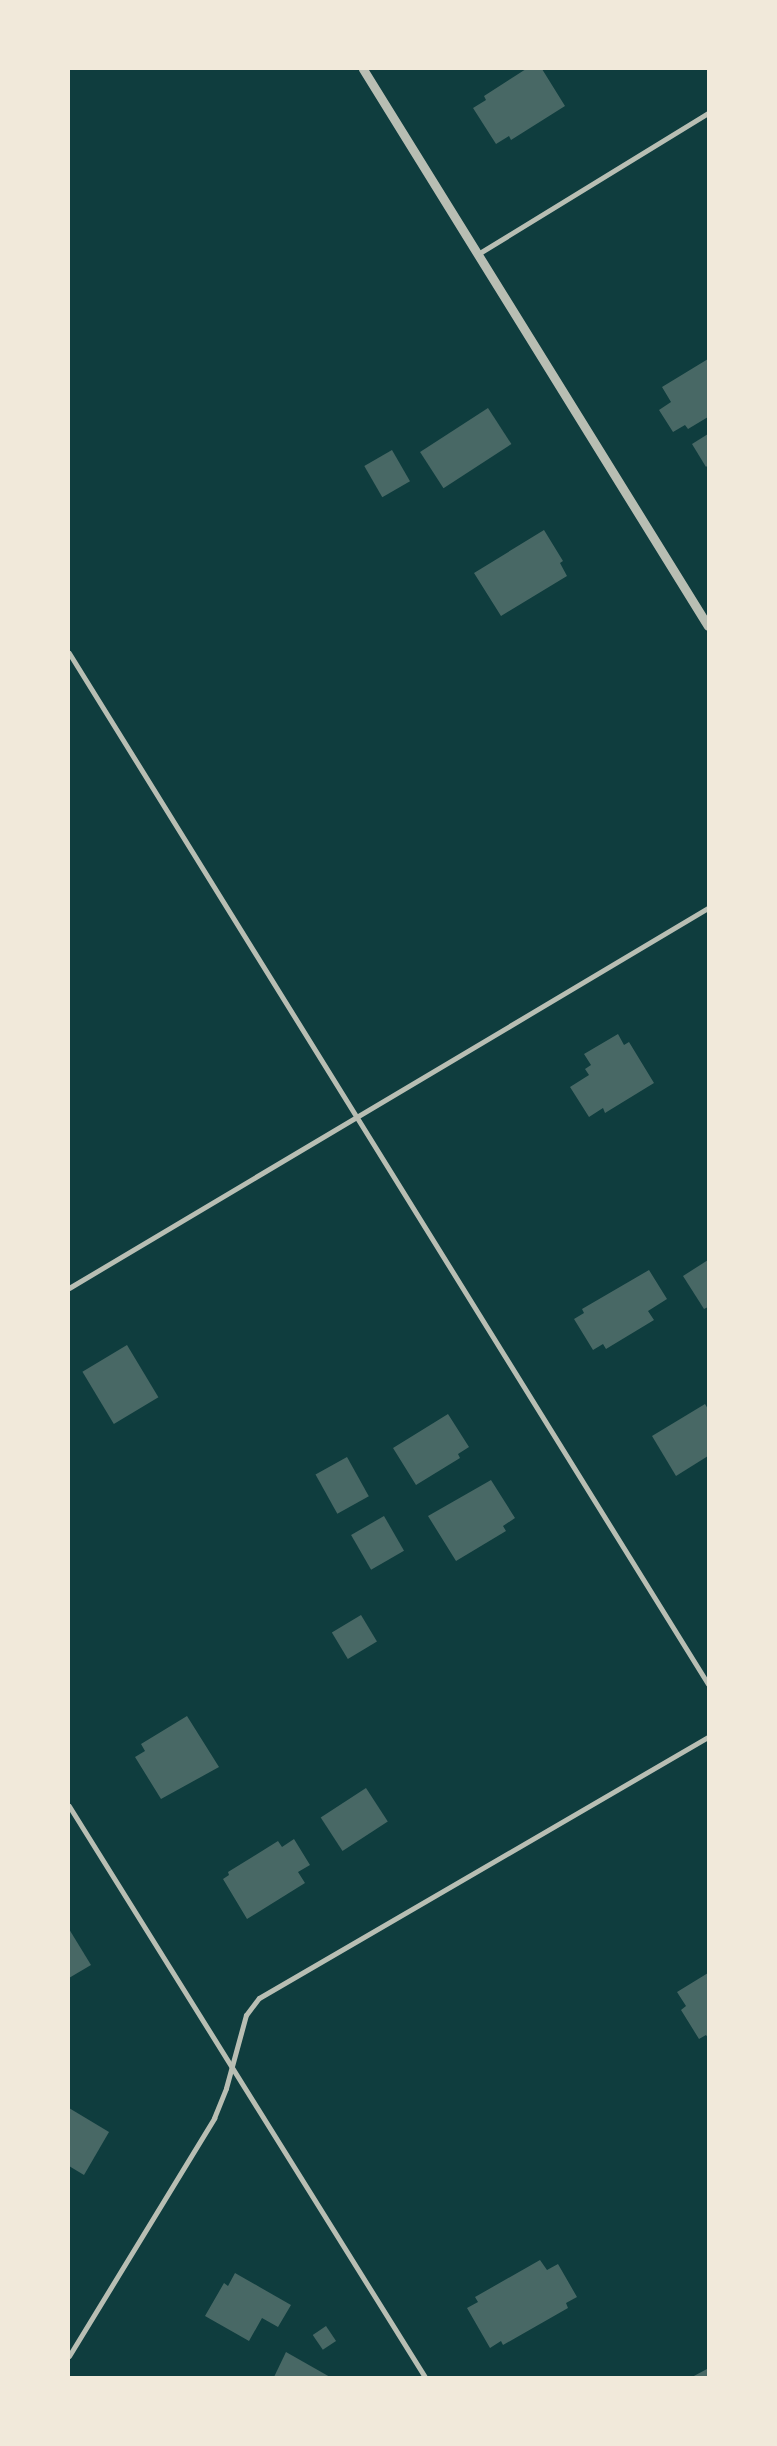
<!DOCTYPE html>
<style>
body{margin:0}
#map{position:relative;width:777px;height:2446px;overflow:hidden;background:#0f3d3e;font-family:"IBM Plex Serif",serif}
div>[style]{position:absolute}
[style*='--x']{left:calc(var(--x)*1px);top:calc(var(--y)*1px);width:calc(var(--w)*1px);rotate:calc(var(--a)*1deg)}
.building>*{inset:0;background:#486865;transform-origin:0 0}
.minor>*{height:5px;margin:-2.5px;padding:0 2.5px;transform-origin:2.5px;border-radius:2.5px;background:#b8beb3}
.tertiary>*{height:9px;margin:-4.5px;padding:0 4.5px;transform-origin:4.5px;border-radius:4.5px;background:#b8beb3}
span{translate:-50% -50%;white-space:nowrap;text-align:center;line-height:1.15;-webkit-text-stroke:5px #f1e9da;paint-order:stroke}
.frame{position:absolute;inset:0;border:70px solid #f1e9da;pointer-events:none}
</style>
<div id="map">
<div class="building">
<div style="clip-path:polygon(526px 69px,542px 69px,565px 106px,511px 140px,509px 136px,496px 144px,473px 108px,486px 100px,484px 96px)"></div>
<div style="clip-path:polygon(708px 359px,708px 417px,688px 429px,685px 425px,673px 432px,659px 410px,671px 402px,662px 387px)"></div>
<div style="left:488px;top:408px;width:43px;height:81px;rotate:57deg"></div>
<div style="clip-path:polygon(708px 434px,708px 465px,706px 467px,692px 444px)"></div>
<div style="left:392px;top:450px;width:36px;height:32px;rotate:60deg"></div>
<div style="clip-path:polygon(544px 530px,563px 561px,560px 563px,567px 576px,501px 616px,474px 573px)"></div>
<div style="clip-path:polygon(618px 1034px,624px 1045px,629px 1042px,654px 1083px,605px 1113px,603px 1108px,589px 1117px,570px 1087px,589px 1075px,585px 1069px,591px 1065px,584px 1054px)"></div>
<div style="clip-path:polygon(708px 1260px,708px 1307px,704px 1309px,683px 1276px)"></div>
<div style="clip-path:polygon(649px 1270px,667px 1299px,648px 1311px,654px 1320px,606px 1349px,603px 1344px,593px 1350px,574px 1319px,584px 1313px,582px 1309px)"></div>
<div style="left:127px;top:1345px;width:61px;height:52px;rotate:59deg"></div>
<div style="clip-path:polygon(705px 1404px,708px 1409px,708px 1456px,676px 1476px,652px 1436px)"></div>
<div style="clip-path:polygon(448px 1414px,469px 1447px,458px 1454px,460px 1458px,416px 1485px,393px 1448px)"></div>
<div style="left:347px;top:1457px;width:45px;height:36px;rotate:61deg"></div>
<div style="clip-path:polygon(491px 1480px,515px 1518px,503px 1526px,506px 1531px,456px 1561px,428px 1516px)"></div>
<div style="left:384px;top:1516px;width:40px;height:38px;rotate:60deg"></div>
<div style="left:361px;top:1615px;width:31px;height:34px;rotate:59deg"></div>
<div style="clip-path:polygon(187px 1716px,219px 1767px,161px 1799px,135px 1757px,145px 1751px,141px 1744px)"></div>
<div style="left:366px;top:1788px;width:40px;height:54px;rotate:57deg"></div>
<div style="clip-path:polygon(294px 1839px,310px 1865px,298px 1872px,305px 1883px,247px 1919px,223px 1879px,229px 1875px,228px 1872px,278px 1841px,282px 1847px)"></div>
<div style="clip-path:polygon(69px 1929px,91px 1965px,69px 1978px)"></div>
<div style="clip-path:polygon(708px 1973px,708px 2038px,706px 2035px,699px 2039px,681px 2010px,686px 2006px,677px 1992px)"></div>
<div style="clip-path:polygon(69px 2108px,109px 2132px,84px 2175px,69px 2166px)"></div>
<div style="clip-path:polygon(540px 2260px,547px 2270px,558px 2264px,577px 2297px,566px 2303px,568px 2308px,503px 2345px,501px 2341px,490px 2348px,467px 2308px,478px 2302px,475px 2297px)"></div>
<div style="clip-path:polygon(235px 2273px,291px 2305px,278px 2327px,262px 2318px,249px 2341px,205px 2316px,224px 2283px,228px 2286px)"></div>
<div style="left:326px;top:2326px;width:18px;height:16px;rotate:56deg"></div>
<div style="clip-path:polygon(286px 2352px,330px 2377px,274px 2377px)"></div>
<div style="clip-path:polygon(707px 2369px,708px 2377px,692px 2377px)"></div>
</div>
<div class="minor">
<div style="--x:478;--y:254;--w:270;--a:-31.5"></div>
<div style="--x:69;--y:653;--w:1213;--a:58.21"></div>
<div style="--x:69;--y:1288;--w:743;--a:-30.74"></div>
<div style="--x:69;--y:1806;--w:673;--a:58.06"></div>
<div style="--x:69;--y:2356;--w:279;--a:-58.6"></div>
<div style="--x:214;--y:2118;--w:32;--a:-68"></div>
<div style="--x:226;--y:2088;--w:76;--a:-74.7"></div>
<div style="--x:246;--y:2015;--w:21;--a:-53"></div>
<div style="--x:259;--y:1998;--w:519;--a:-30.17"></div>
</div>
<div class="tertiary">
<div style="--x:363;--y:69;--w:655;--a:58.23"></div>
</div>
<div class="frame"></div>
</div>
